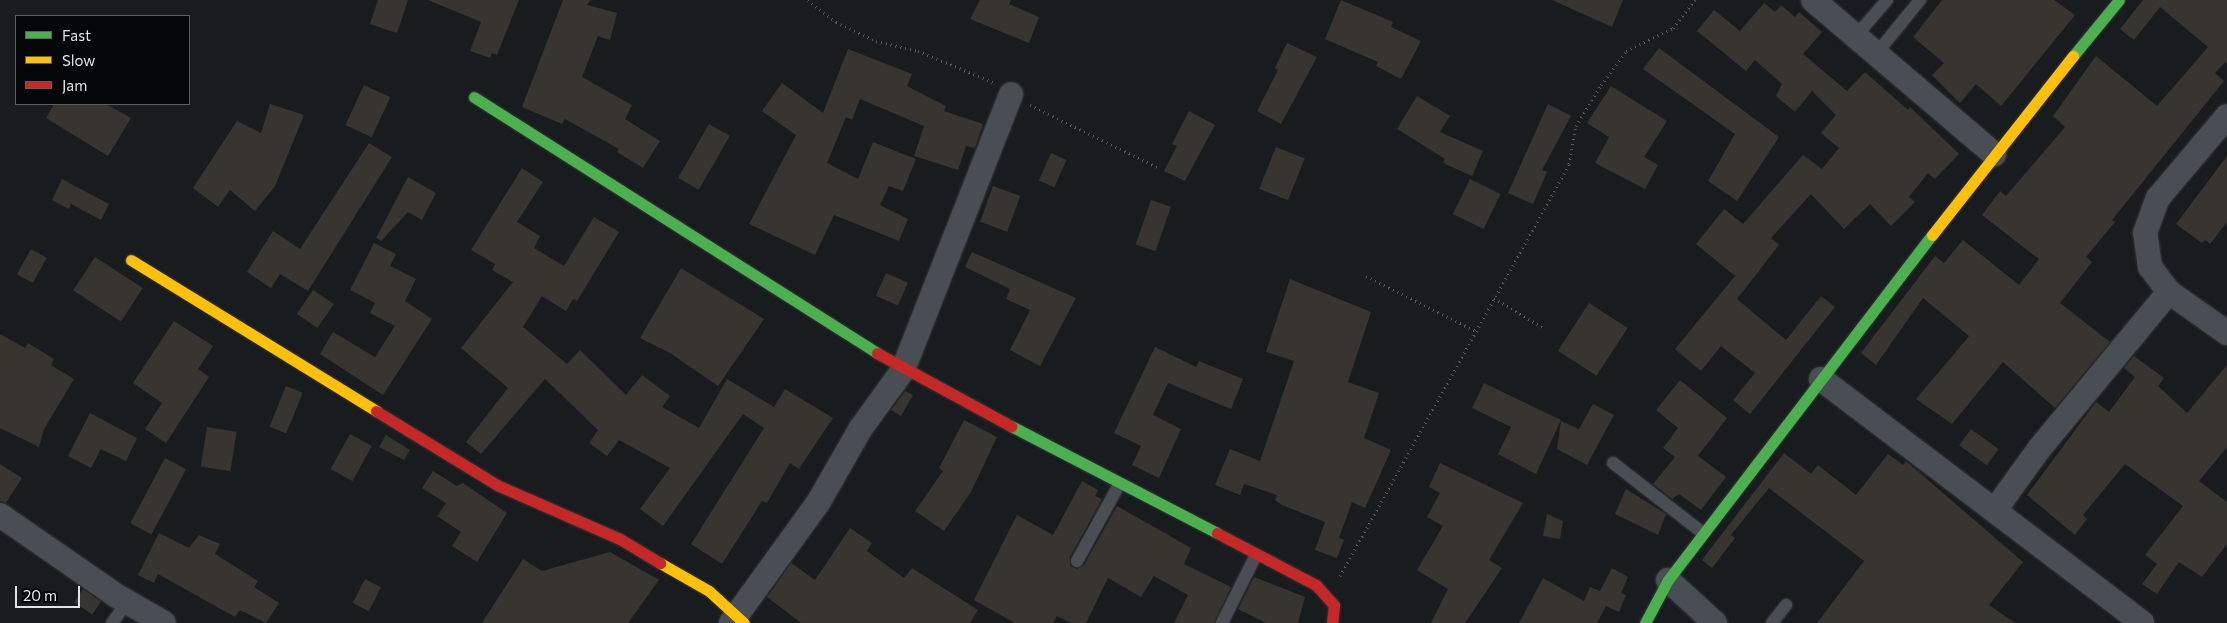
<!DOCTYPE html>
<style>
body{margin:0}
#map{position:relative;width:2227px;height:623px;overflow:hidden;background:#191c1f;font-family:Commissioner,sans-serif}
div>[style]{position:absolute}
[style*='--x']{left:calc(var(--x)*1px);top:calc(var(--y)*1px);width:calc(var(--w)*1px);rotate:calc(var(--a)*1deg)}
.building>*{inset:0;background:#38342f;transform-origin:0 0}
.path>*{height:3px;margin-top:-1.5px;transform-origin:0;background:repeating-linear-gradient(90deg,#55585d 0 1px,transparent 0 5px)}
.roads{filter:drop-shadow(0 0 1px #36383a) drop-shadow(0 0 1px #36383a)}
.lane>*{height:12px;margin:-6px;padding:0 6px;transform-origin:6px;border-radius:6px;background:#494d54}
.street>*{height:24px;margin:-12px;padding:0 12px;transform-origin:12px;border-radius:12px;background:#494d54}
.fast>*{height:11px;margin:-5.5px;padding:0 5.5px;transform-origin:5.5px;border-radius:5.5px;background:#4caf50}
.slow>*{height:11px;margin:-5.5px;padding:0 5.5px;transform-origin:5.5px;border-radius:5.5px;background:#ffc107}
.jam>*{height:11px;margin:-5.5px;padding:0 5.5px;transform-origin:5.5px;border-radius:5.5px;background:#c62828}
span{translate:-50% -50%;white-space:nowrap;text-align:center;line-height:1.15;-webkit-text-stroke:4px #050608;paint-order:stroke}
.legend{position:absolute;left:15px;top:15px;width:175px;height:90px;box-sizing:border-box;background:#050608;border:1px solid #5d5e62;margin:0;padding:6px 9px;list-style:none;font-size:15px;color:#e0e3e8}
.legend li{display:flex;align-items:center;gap:10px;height:25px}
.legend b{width:25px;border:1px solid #5d5e62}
.scale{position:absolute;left:15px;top:586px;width:65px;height:22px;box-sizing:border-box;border:2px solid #e0e3e8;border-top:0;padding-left:6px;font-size:15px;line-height:18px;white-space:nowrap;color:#e0e3e8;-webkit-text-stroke:4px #050608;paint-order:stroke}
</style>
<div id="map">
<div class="building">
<div style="clip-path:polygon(378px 0,408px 0,397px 33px,370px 24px)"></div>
<div style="clip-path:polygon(428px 0,519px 0,497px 55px,492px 53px,490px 58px,470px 51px,481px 22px)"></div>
<div style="clip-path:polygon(563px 0,590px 0,587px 5px,617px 13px,610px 40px,598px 36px,582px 77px,632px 105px,625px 119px,660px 141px,643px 168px,617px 152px,619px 149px,565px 119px,562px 124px,522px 107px)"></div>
<div style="clip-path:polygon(980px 0,1011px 0,1009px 4px,1039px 17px,1029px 43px,970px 19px)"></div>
<div style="clip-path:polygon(1341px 0,1393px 22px,1391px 27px,1421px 41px,1401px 79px,1376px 66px,1378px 62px,1325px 39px)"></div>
<div style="clip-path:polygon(1552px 0,1623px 0,1612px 27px)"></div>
<div style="clip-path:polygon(1942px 0,2054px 0,2075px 15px,2001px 106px,1976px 84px,1960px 103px,1932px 75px,1944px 63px,1913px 37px)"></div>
<div style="clip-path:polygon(2143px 0,2227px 0,2227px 64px,2225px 62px,2215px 73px,2224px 81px,2112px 220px,2115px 222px,2086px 257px,2092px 262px,2060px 303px,2110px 342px,2055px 408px,2003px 362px,1952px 424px,1916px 399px,1969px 336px,1923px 298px,1876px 365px,1861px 353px,1935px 256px,1944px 263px,1963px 240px,2019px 285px,2039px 259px,1982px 215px,2000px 191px,2006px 196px,2065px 127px,2053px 116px,2096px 56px,2157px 106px,2208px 47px,2160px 7px,2134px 40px,2120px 29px)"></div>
<div style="clip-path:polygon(1764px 3px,1775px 12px,1781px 5px,1795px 17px,1799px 12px,1822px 32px,1803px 54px,1847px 91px,1865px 72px,1908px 110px,1910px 107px,1959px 154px,1935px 179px,1928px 173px,1909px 197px,1915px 202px,1891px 226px,1870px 204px,1844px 229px,1811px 194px,1771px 238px,1779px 245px,1737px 299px,1786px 340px,1821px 296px,1835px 307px,1750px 414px,1733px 400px,1755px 373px,1721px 346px,1701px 371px,1675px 349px,1735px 276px,1696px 244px,1724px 209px,1743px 224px,1803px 155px,1822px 169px,1839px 148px,1821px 133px,1836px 115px,1812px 91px,1795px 112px,1776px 96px,1782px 84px,1755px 60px,1746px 71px,1697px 31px,1714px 10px,1740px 31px)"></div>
<div style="clip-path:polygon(1287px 43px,1317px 57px,1281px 124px,1257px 111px,1278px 70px,1275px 68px)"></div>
<div style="clip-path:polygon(1659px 48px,1779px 137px,1737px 201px,1708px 181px,1735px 134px,1643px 69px)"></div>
<div style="clip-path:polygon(848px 49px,912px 74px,907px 86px,946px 106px,944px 111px,983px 124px,975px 148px,966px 146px,958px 170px,914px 156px,924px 126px,860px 99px,852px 120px,846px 117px,827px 163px,858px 179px,873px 142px,916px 159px,903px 191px,889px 186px,880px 205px,908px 219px,899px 241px,834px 215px,815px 255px,749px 224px,796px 135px,762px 111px,782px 83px,823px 113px)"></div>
<div style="left:364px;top:85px;width:29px;height:44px;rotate:25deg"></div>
<div style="clip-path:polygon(1611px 86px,1667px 121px,1644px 157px,1658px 165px,1645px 189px,1595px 163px,1609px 137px,1587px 123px)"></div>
<div style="clip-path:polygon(1417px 96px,1450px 116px,1440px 132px,1483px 151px,1472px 176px,1443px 163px,1445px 159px,1397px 129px)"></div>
<div style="clip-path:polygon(54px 104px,106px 104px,131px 118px,108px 156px,46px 118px)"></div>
<div style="clip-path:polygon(270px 104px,304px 115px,275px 186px,255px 211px,230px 190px,218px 207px,193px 188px,237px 121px,261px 133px)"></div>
<div style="clip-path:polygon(1548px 104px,1571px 116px,1542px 170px,1547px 172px,1533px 204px,1508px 193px)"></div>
<div style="clip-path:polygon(1189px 111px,1215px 125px,1185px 181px,1164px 171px,1177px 146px,1172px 144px)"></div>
<div style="left:709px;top:124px;width:24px;height:62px;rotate:30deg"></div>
<div style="clip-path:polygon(369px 143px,392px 157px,308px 291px,280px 274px,271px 288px,247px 272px,273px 231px,300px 249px)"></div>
<div style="left:1276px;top:147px;width:31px;height:45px;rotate:22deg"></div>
<div style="left:1051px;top:153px;width:17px;height:30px;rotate:24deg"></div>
<div style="clip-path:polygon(2227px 156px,2227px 222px,2210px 244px,2205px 240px,2202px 243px,2176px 224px)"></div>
<div style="clip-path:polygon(522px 168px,543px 182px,517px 222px,540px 236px,534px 248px,564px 266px,594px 217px,619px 232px,577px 301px,573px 299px,566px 311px,542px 296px,523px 327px,567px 364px,580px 350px,626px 395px,642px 375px,670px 396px,662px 407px,699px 428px,727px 379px,774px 407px,785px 389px,833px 418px,799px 469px,790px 463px,767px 503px,762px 501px,722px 564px,691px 544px,764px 428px,743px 414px,663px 526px,640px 509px,670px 468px,619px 440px,607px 456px,589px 443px,598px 430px,545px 379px,481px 454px,466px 442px,508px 388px,461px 348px,513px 282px,492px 270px,495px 264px,471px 250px)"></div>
<div style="clip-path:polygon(408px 177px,436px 193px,422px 220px,408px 212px,381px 241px,376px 238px)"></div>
<div style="clip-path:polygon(62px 179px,109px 204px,101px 220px,71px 204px,69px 209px,52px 200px)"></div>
<div style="left:1470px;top:179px;width:34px;height:39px;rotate:26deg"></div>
<div style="left:993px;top:186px;width:29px;height:38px;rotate:20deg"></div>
<div style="left:1151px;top:200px;width:21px;height:47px;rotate:19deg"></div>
<div style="clip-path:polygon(374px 243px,396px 254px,390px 266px,416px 279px,405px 301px,432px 319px,383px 395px,320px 354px,333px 332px,375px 357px,395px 326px,370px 313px,375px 303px,350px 290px)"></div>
<div style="left:31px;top:249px;width:18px;height:29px;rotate:29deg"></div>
<div style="clip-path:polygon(972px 252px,1076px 298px,1040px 366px,1010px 350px,1030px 310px,1006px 299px,1010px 289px,965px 267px)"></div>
<div style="left:95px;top:257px;width:57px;height:40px;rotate:33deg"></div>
<div style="clip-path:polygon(681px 268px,764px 319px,718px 386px,670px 353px,640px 338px)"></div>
<div style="left:886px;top:273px;width:24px;height:25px;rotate:24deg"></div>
<div style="clip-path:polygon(1290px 279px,1371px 312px,1348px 382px,1379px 393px,1364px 438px,1391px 450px,1365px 508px,1352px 502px,1339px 538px,1344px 540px,1337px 558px,1315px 550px,1325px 522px,1282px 505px,1275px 500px,1277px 495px,1244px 484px,1240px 495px,1215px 485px,1230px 449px,1260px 461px,1294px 361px,1266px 352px)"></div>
<div style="left:313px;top:290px;width:25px;height:29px;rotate:34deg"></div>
<div style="left:1589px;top:303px;width:46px;height:57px;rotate:33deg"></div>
<div style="clip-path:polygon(174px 321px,213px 346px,198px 369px,209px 377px,166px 443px,145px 429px,162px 403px,133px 383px)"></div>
<div style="clip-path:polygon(0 334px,25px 348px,28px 343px,54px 359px,51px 365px,74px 379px,44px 429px,39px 447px,0 428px)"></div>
<div style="clip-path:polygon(1155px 347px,1196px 367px,1199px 361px,1243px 379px,1231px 409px,1168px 383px,1153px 415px,1181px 429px,1159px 478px,1132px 465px,1141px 446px,1114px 433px)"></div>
<div style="clip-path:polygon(2134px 356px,2164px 378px,2158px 386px,2187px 413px,2227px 365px,2227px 447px,2199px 481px,2227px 502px,2227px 544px,2202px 577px,2179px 562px,2157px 594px,2142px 584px,2157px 564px,2145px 555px,2183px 506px,2125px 464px,2083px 515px,2087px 519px,2075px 535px,2027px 495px,2096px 402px,2109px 412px,2135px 377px,2124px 368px)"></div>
<div style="clip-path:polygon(1680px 380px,1727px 418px,1698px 456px,1726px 477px,1701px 510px,1679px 494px,1672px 499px,1653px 484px,1675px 457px,1663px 448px,1678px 428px,1656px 410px)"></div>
<div style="clip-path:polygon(1484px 383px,1561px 420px,1536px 474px,1498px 454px,1511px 427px,1472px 408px)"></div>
<div style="left:286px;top:386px;width:18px;height:44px;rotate:22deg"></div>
<div style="clip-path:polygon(905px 391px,913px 395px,901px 416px,891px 410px)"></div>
<div style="clip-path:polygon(1593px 404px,1614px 415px,1587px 465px,1557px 449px,1561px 421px,1579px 429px)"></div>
<div style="clip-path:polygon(90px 413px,137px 438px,126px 461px,101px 449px,91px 468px,68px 456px)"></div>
<div style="clip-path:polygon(964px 420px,997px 437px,971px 492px,944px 531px,915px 511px,943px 471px,939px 468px)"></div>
<div style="left:207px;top:427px;width:30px;height:40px;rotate:9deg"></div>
<div style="left:1971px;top:429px;width:34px;height:20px;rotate:36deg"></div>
<div style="left:350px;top:434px;width:25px;height:40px;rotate:29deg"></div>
<div style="clip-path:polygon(386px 435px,410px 450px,404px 460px,379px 447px)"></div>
<div style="clip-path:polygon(1784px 453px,1811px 474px,1818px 465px,1856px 495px,1888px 454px,1903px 465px,1906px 461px,2023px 562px,1989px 605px,2015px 623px,1817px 623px,1864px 561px,1769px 488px,1731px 535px,1735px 538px,1712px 568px,1702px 560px)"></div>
<div style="left:165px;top:458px;width:24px;height:74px;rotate:28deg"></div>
<div style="clip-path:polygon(1440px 463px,1523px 503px,1489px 560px,1502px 568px,1465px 623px,1431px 623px,1448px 589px,1417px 570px,1443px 526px,1427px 517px,1440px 493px,1429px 487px)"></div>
<div style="clip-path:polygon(0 464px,22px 478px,6px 503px,0 501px)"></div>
<div style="clip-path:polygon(433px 471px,457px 486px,463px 483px,507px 513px,477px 562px,452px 546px,461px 532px,437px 516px,446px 503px,422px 488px)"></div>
<div style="clip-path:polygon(1082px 481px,1098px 490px,1095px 496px,1102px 499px,1070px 557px,1070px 566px,1077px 569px,1084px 565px,1117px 506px,1191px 548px,1184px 564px,1231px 587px,1214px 623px,1174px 623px,1188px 595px,1154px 576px,1141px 597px,1108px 578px,1086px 623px,1071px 623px,1057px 616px,1053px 623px,1015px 623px,974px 600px,1017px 515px,1053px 535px)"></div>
<div style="clip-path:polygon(1626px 489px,1666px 514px,1658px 535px,1615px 514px)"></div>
<div style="clip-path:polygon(1547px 514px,1563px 521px,1560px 539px,1543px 536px)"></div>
<div style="clip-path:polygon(850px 528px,872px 543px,867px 551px,904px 578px,912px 568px,978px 610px,970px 623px,801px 623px,767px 597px,791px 563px,815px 580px)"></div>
<div style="clip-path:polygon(159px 533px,189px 548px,199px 535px,220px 544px,215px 554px,258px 581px,254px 587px,279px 603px,266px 623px,240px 610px,235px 617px,158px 574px,154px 583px,138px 575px)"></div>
<div style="clip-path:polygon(610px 552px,659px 580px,628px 623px,482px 623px,523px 559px,542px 571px)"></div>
<div style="clip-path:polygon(1612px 568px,1628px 577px,1621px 593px,1626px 595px,1619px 612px,1606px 606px,1597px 623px,1519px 623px,1543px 578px,1584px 601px,1590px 587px,1600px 591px)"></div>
<div style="clip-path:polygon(1254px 577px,1305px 597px,1298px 623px,1266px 623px,1238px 609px)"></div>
<div style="left:365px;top:579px;width:18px;height:27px;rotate:27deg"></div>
<div style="left:83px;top:589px;width:22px;height:16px;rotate:34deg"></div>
</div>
<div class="path">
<div style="--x:808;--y:0;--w:36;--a:38"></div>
<div style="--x:836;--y:22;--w:44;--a:25.4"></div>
<div style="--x:876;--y:41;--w:43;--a:13.4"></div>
<div style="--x:918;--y:51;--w:81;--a:22.5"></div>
<div style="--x:1030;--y:105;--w:144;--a:26"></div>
<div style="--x:1366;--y:276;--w:123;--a:26.6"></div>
<div style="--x:1494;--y:298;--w:56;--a:31.1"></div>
<div style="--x:1340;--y:576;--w:471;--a:-60.9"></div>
<div style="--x:1569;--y:164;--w:39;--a:-80"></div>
<div style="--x:1576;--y:126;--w:48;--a:-58.6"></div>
<div style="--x:1601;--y:85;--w:42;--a:-53.7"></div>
<div style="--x:1626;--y:51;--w:52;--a:-26.1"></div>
<div style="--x:1673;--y:28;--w:36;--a:-52"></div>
</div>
<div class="roads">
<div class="lane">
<div style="--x:1856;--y:36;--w:48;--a:-49.3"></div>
<div style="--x:1876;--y:54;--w:70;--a:-50.8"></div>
<div style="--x:1613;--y:463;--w:114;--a:37.9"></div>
<div style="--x:1077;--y:561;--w:87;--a:-61.1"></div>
<div style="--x:112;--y:623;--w:26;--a:-54"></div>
<div style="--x:1222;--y:623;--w:76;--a:-63.4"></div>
<div style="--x:1772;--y:623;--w:23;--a:-52"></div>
</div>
<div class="street">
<div style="--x:1813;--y:0;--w:238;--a:40.4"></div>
<div style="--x:2169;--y:292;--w:71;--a:35.3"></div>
<div style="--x:1821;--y:379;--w:403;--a:37.2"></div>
<div style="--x:1995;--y:510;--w:75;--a:-54.2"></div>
<div style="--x:2039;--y:449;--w:204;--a:-50.4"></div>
<div style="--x:2169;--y:292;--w:31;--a:-127"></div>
<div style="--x:2150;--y:267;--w:34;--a:-98"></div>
<div style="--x:2145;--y:233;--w:37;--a:-70"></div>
<div style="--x:2158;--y:198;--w:107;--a:-49.9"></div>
<div style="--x:0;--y:515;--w:142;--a:34.7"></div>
<div style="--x:117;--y:596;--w:54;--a:29.9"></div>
<div style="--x:1668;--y:580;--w:64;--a:42.5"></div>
<div style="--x:731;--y:623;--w:148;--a:-54.1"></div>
<div style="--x:818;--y:503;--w:86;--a:-60.2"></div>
<div style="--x:861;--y:428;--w:72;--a:-54.1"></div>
<div style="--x:903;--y:370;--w:296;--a:-68.6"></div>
</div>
<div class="fast">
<div style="--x:2073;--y:56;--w:72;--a:-50.6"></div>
<div style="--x:474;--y:97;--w:477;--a:32.4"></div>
<div style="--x:1011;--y:426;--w:232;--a:27.4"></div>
<div style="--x:1645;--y:623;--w:49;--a:-61.9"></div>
<div style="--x:1668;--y:580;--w:434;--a:-52.6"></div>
</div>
<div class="slow">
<div style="--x:1932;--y:235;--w:228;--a:-51.8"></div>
<div style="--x:131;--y:260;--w:288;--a:31.6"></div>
<div style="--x:660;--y:563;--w:56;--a:29.7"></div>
<div style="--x:709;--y:591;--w:47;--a:42.4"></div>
</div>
<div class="jam">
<div style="--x:877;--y:353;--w:153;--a:28.6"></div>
<div style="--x:376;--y:411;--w:142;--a:31.4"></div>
<div style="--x:497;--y:485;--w:134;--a:23.7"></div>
<div style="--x:620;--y:539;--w:47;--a:31"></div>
<div style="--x:1217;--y:533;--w:112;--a:27.7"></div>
<div style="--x:1316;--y:585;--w:27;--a:48"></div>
<div style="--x:1334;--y:605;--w:18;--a:96"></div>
</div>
</div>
<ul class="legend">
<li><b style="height:6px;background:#4caf50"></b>Fast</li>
<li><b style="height:6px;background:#ffc107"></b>Slow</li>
<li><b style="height:6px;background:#c62828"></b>Jam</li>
</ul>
<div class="scale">20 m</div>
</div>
